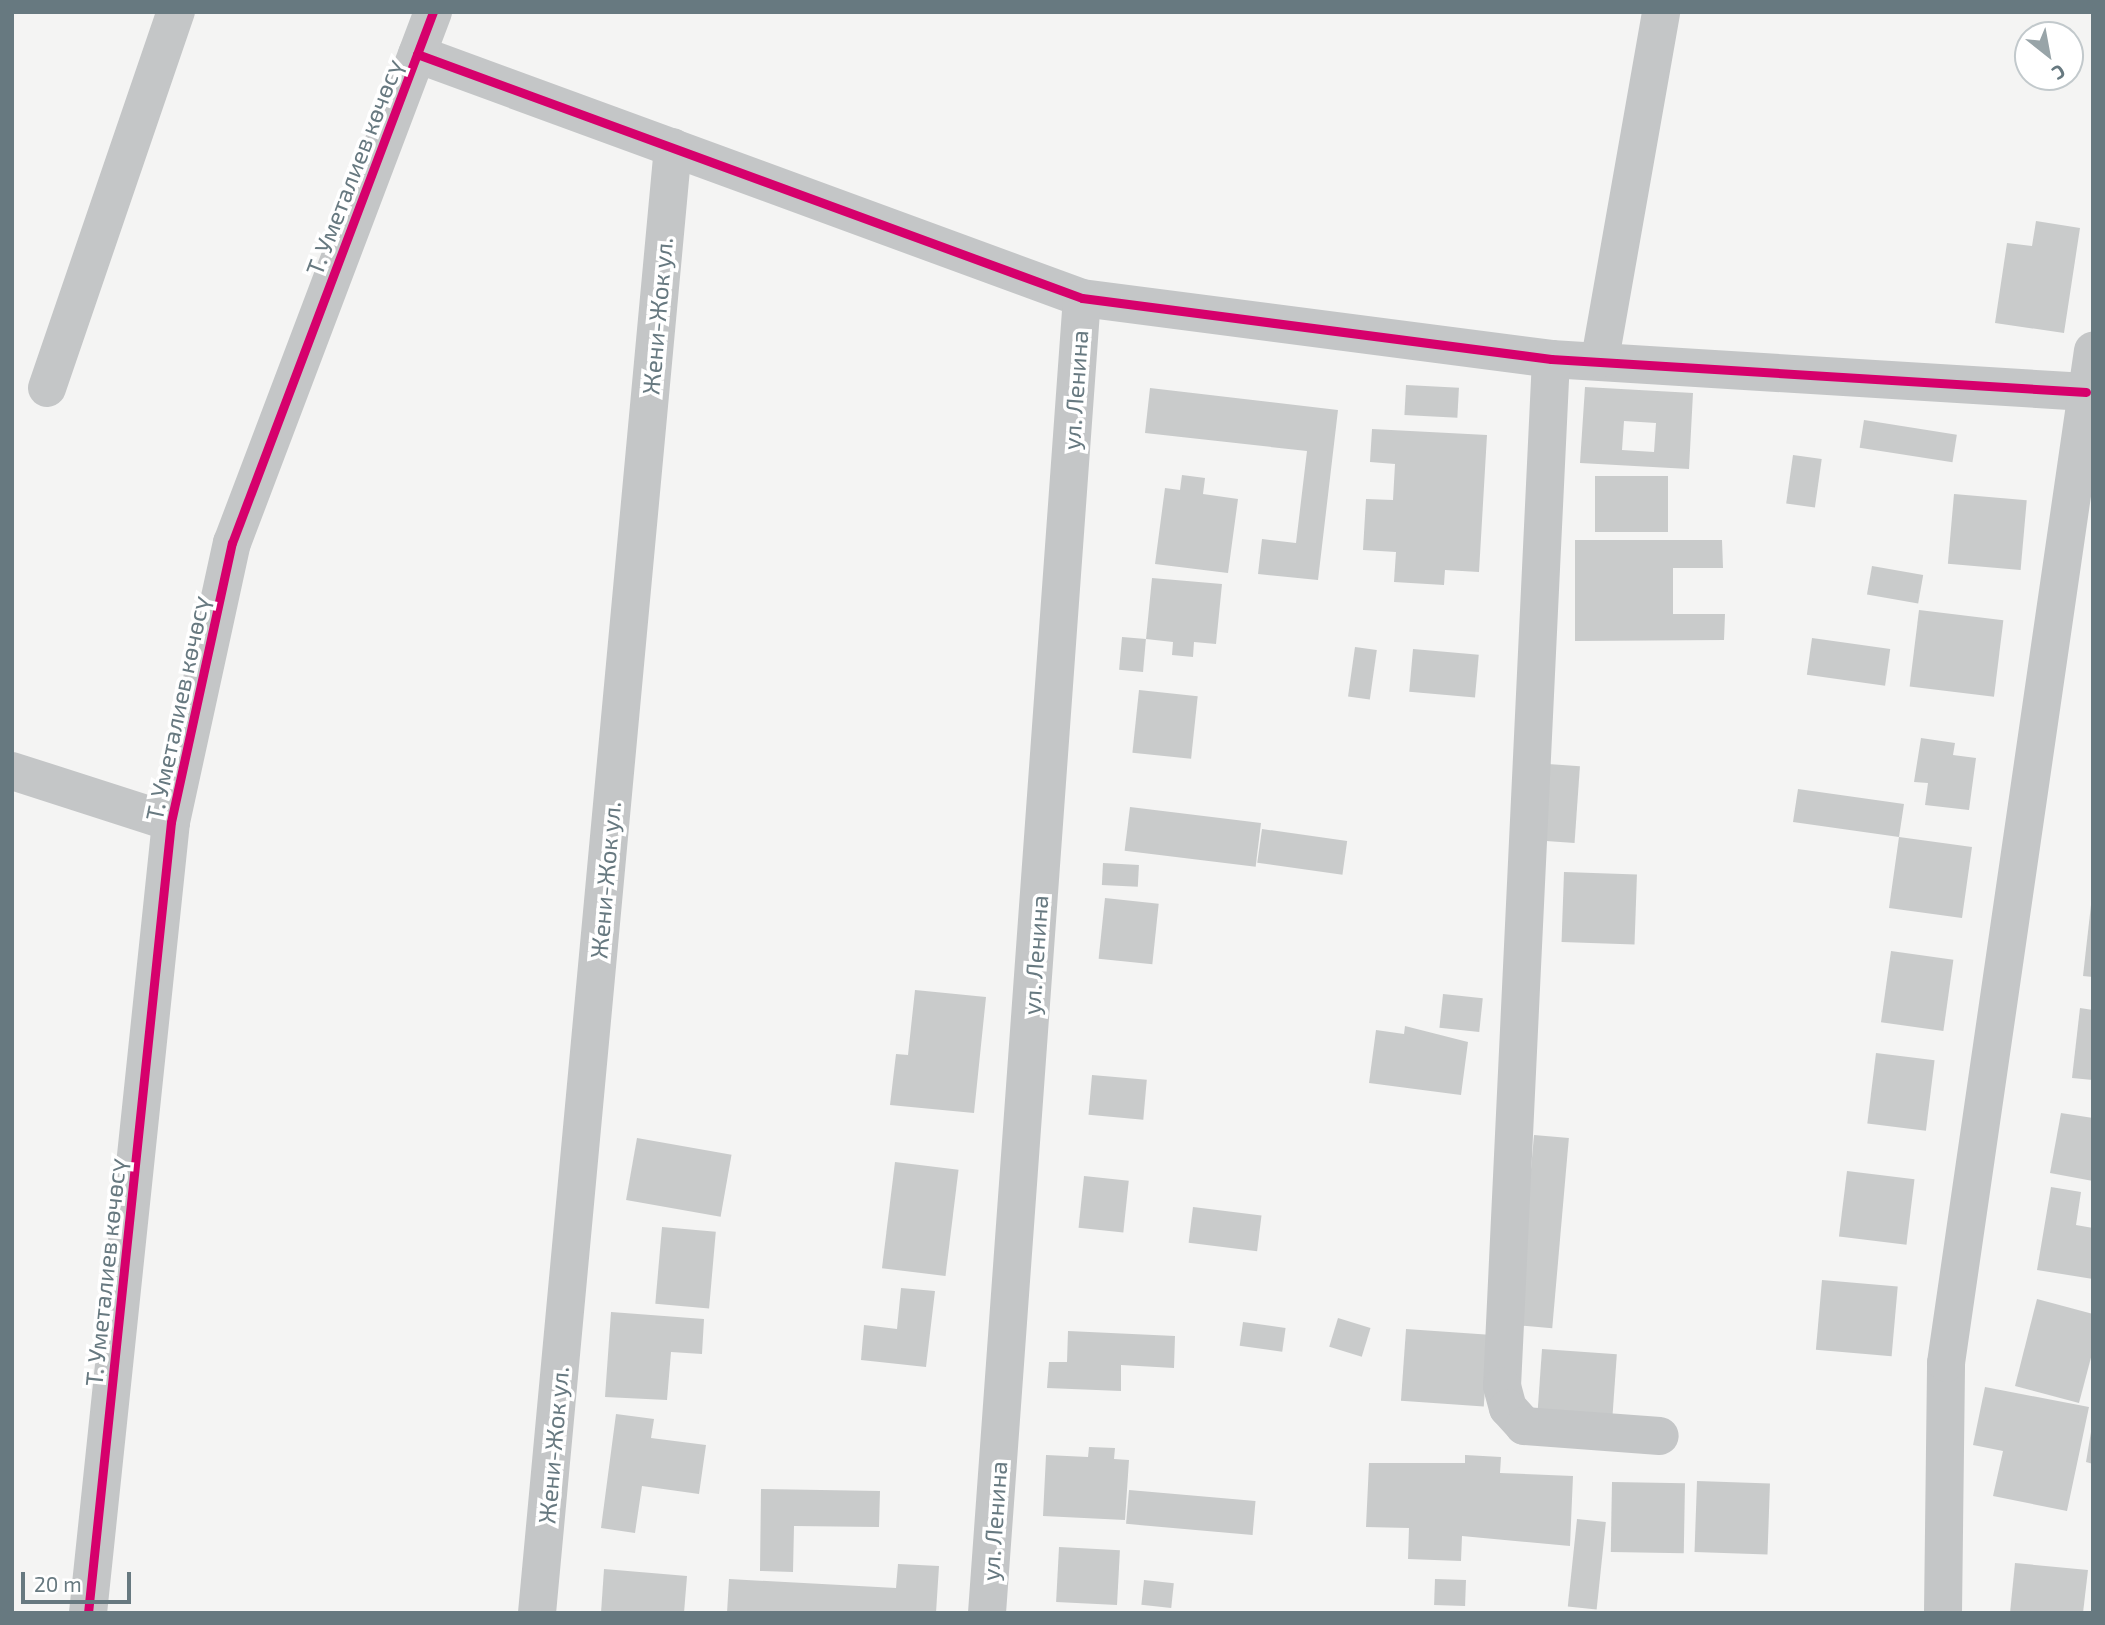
<!DOCTYPE html>
<meta charset="utf-8">
<style>
body{margin:0}
#map{position:relative;width:2105px;height:1625px;overflow:hidden;background:#f4f4f3;font-family:"Exo 2",sans-serif}
div>[style]{position:absolute}
[style*='--x']{left:calc(var(--x)*1px);top:calc(var(--y)*1px);width:calc(var(--w)*1px);rotate:calc(var(--a)*1deg)}
.building>*{inset:0;background:#c9cbcb;transform-origin:0 0}
.minor>*{height:38px;margin:-19px;padding:0 19px;transform-origin:19px;border-radius:19px;background:#c4c6c7}
.cycleway>*{height:9px;margin:-4.5px;padding:0 4.5px;transform-origin:4.5px;border-radius:4.5px;background:#d6006c}
span{translate:-50% -50%;white-space:nowrap;text-align:center;line-height:1.15;-webkit-text-stroke:7px #fff;paint-order:stroke}
.street-label{font-size:24px;color:#677980}
.frame{position:absolute;inset:0;border:14px solid #677980;pointer-events:none}
.north{position:absolute;left:2014px;top:21px;width:70px;height:70px;box-sizing:border-box;background:#fff;border:2px solid #c2c9cc;border-radius:50%;rotate:149deg;font-size:19px;font-weight:700;line-height:28px;text-align:center;color:#677980}
.north::after{content:'';display:block;margin:auto;width:24px;height:32px;background:#98a4a8;clip-path:polygon(50% 0,100% 100%,50% 72%,0 100%)}
.scale{position:absolute;left:21px;top:1572px;width:110px;height:32px;box-sizing:border-box;border:4px solid #677980;border-top:0;padding-left:9px;font-size:21px;line-height:24px;white-space:nowrap;color:#677980;-webkit-text-stroke:5px #fff;paint-order:stroke}
</style>
<div id="map">
<div class="building">
<div style="clip-path:polygon(2036px 221px,2080px 228px,2064px 333px,1995px 323px,2007px 243px,2032px 246px)"></div>
<div style="left:1406px;top:385px;width:53px;height:30px;rotate:3deg"></div>
<div style="clip-path:polygon(evenodd,1585px 387px,1693px 393px,1689px 469px,1580px 463px,1585px 387px,1624px 421px,1656px 423px,1654px 452px,1622px 450px,1624px 421px)"></div>
<div style="clip-path:polygon(1150px 388px,1338px 410px,1318px 580px,1258px 574px,1262px 539px,1296px 543px,1307px 451px,1145px 433px)"></div>
<div style="left:1864px;top:420px;width:94px;height:28px;rotate:9deg"></div>
<div style="clip-path:polygon(1372px 429px,1487px 435px,1479px 572px,1445px 570px,1444px 585px,1394px 582px,1396px 552px,1363px 550px,1366px 499px,1393px 500px,1395px 464px,1370px 462px)"></div>
<div style="left:1793px;top:455px;width:29px;height:49px;rotate:8deg"></div>
<div style="clip-path:polygon(1182px 475px,1205px 478px,1203px 494px,1238px 499px,1228px 573px,1155px 564px,1165px 488px,1180px 490px)"></div>
<div style="left:1595px;top:476px;width:73px;height:56px"></div>
<div style="left:1954px;top:494px;width:73px;height:70px;rotate:5deg"></div>
<div style="clip-path:polygon(1575px 540px,1722px 540px,1723px 568px,1673px 568px,1673px 614px,1725px 614px,1724px 640px,1575px 641px)"></div>
<div style="left:1872px;top:566px;width:52px;height:29px;rotate:10deg"></div>
<div style="clip-path:polygon(1152px 578px,1222px 584px,1216px 644px,1194px 642px,1193px 657px,1172px 655px,1173px 642px,1146px 639px)"></div>
<div style="left:1919px;top:610px;width:85px;height:77px;rotate:7deg"></div>
<div style="left:1122px;top:637px;width:24px;height:33px;rotate:5deg"></div>
<div style="left:1812px;top:638px;width:79px;height:37px;rotate:8deg"></div>
<div style="left:1355px;top:647px;width:22px;height:50px;rotate:8deg"></div>
<div style="left:1413px;top:649px;width:66px;height:43px;rotate:5deg"></div>
<div style="left:1139px;top:690px;width:59px;height:63px;rotate:6deg"></div>
<div style="clip-path:polygon(1921px 738px,1955px 743px,1953px 755px,1976px 758px,1969px 810px,1925px 805px,1928px 783px,1914px 782px)"></div>
<div style="left:1548px;top:764px;width:32px;height:77px;rotate:4deg"></div>
<div style="clip-path:polygon(1798px 789px,1904px 804px,1899px 837px,1972px 847px,1962px 918px,1889px 908px,1899px 837px,1793px 822px)"></div>
<div style="left:1130px;top:807px;width:132px;height:44px;rotate:7deg"></div>
<div style="left:1262px;top:829px;width:86px;height:34px;rotate:8deg"></div>
<div style="left:1103px;top:863px;width:36px;height:22px;rotate:3deg"></div>
<div style="left:1564px;top:872px;width:73px;height:70px;rotate:2deg"></div>
<div style="left:1105px;top:898px;width:54px;height:61px;rotate:6deg"></div>
<div style="clip-path:polygon(2091px 905px,2093px 906px,2093px 977px,2083px 976px)"></div>
<div style="left:1891px;top:951px;width:63px;height:72px;rotate:8deg"></div>
<div style="clip-path:polygon(915px 990px,986px 997px,974px 1113px,890px 1105px,896px 1054px,908px 1055px)"></div>
<div style="left:1443px;top:994px;width:40px;height:34px;rotate:6deg"></div>
<div style="clip-path:polygon(2080px 1008px,2093px 1010px,2093px 1080px,2072px 1078px)"></div>
<div style="clip-path:polygon(1405px 1026px,1468px 1042px,1461px 1095px,1369px 1083px,1376px 1030px,1404px 1034px)"></div>
<div style="left:1876px;top:1053px;width:59px;height:71px;rotate:7deg"></div>
<div style="left:1092px;top:1075px;width:55px;height:40px;rotate:5deg"></div>
<div style="clip-path:polygon(2061px 1113px,2093px 1118px,2093px 1181px,2050px 1173px)"></div>
<div style="left:1534px;top:1135px;width:35px;height:191px;rotate:5deg"></div>
<div style="left:637px;top:1138px;width:96px;height:63px;rotate:10deg"></div>
<div style="left:895px;top:1162px;width:64px;height:107px;rotate:7deg"></div>
<div style="left:1847px;top:1171px;width:68px;height:66px;rotate:7deg"></div>
<div style="left:1084px;top:1176px;width:45px;height:52px;rotate:6deg"></div>
<div style="clip-path:polygon(2051px 1187px,2081px 1192px,2076px 1225px,2093px 1228px,2093px 1279px,2037px 1270px)"></div>
<div style="left:1193px;top:1207px;width:69px;height:36px;rotate:7deg"></div>
<div style="left:662px;top:1227px;width:54px;height:77px;rotate:5deg"></div>
<div style="left:1822px;top:1280px;width:76px;height:70px;rotate:5deg"></div>
<div style="clip-path:polygon(901px 1288px,935px 1291px,926px 1367px,861px 1360px,864px 1325px,897px 1329px)"></div>
<div style="clip-path:polygon(2037px 1299px,2093px 1314px,2093px 1350px,2079px 1403px,2015px 1386px)"></div>
<div style="clip-path:polygon(611px 1312px,704px 1319px,702px 1354px,671px 1352px,667px 1400px,605px 1397px)"></div>
<div style="left:1338px;top:1318px;width:34px;height:30px;rotate:17deg"></div>
<div style="left:1243px;top:1322px;width:43px;height:24px;rotate:8deg"></div>
<div style="left:1406px;top:1329px;width:83px;height:72px;rotate:4deg"></div>
<div style="clip-path:polygon(1068px 1331px,1175px 1336px,1174px 1368px,1121px 1365px,1121px 1391px,1047px 1388px,1049px 1362px,1067px 1362px)"></div>
<div style="left:1542px;top:1349px;width:75px;height:62px;rotate:4deg"></div>
<div style="clip-path:polygon(1985px 1387px,2089px 1407px,2067px 1511px,1993px 1496px,2003px 1451px,1973px 1445px)"></div>
<div style="clip-path:polygon(616px 1414px,654px 1419px,651px 1438px,706px 1445px,699px 1494px,642px 1486px,635px 1533px,601px 1528px)"></div>
<div style="clip-path:polygon(2091px 1432px,2093px 1432px,2093px 1464px,2086px 1462px)"></div>
<div style="clip-path:polygon(1089px 1447px,1115px 1448px,1114px 1459px,1129px 1460px,1125px 1520px,1043px 1516px,1046px 1455px,1088px 1457px)"></div>
<div style="clip-path:polygon(1465px 1455px,1501px 1457px,1500px 1473px,1573px 1476px,1570px 1546px,1462px 1536px,1461px 1561px,1408px 1559px,1409px 1528px,1366px 1527px,1369px 1463px,1465px 1463px)"></div>
<div style="left:1697px;top:1481px;width:73px;height:71px;rotate:2deg"></div>
<div style="left:1612px;top:1482px;width:73px;height:70px;rotate:1deg"></div>
<div style="clip-path:polygon(761px 1489px,880px 1491px,879px 1527px,794px 1526px,793px 1572px,760px 1571px)"></div>
<div style="left:1129px;top:1490px;width:127px;height:34px;rotate:5deg"></div>
<div style="left:1577px;top:1519px;width:29px;height:88px;rotate:6deg"></div>
<div style="left:1059px;top:1547px;width:61px;height:55px;rotate:3deg"></div>
<div style="clip-path:polygon(2015px 1563px,2088px 1570px,2083px 1613px,2010px 1613px)"></div>
<div style="clip-path:polygon(898px 1564px,939px 1566px,936px 1613px,727px 1613px,729px 1579px,896px 1588px)"></div>
<div style="clip-path:polygon(604px 1569px,687px 1576px,684px 1613px,601px 1613px)"></div>
<div style="left:1435px;top:1579px;width:31px;height:26px;rotate:2deg"></div>
<div style="left:1144px;top:1580px;width:30px;height:25px;rotate:6deg"></div>
</div>
<div class="minor">
<div style="--x:417;--y:54;--w:708;--a:20.15"></div>
<div style="--x:1082;--y:298;--w:473;--a:7.4"></div>
<div style="--x:1551;--y:359;--w:536;--a:3.53"></div>
<div style="--x:1551;--y:359;--w:1028;--a:92.73"></div>
<div style="--x:1502;--y:1386;--w:23;--a:75"></div>
<div style="--x:1508;--y:1408;--w:24;--a:48"></div>
<div style="--x:1524;--y:1426;--w:136;--a:4.2"></div>
<div style="--x:1600;--y:359;--w:352;--a:-80"></div>
<div style="--x:47;--y:388;--w:398;--a:-71.1"></div>
<div style="--x:12;--y:771;--w:167;--a:17.8"></div>
<div style="--x:88;--y:1613;--w:795;--a:-84.01"></div>
<div style="--x:171;--y:822;--w:286;--a:-77.7"></div>
<div style="--x:232;--y:543;--w:568;--a:-69.27"></div>
<div style="--x:537;--y:1613;--w:1472;--a:-84.7"></div>
<div style="--x:987;--y:1613;--w:1318;--a:-85.87"></div>
<div style="--x:1943;--y:1613;--w:250;--a:-89.3"></div>
<div style="--x:1946;--y:1363;--w:1023;--a:-81.74"></div>
</div>
<div class="cycleway">
<div style="--x:417;--y:54;--w:708;--a:20.15"></div>
<div style="--x:1082;--y:298;--w:473;--a:7.4"></div>
<div style="--x:1551;--y:359;--w:536;--a:3.53"></div>
<div style="--x:88;--y:1613;--w:795;--a:-84.01"></div>
<div style="--x:171;--y:822;--w:286;--a:-77.7"></div>
<div style="--x:232;--y:543;--w:568;--a:-69.27"></div>
</div>
<div class="street-label">
<span style="left:354px;top:167px;rotate:-69deg">Т. Уметалиев көчөсү</span>
<span style="left:657px;top:316px;rotate:-85deg">Жени-Жок ул.</span>
<span style="left:1075px;top:390px;rotate:-86deg">ул. Ленина</span>
<span style="left:177px;top:708px;rotate:-78deg">Т. Уметалиев көчөсү</span>
<span style="left:605px;top:880px;rotate:-85deg">Жени-Жок ул.</span>
<span style="left:1035px;top:955px;rotate:-86deg">ул. Ленина</span>
<span style="left:105px;top:1272px;rotate:-84deg">Т. Уметалиев көчөсү</span>
<span style="left:553px;top:1445px;rotate:-85deg">Жени-Жок ул.</span>
<span style="left:994px;top:1521px;rotate:-86deg">ул. Ленина</span>
</div>
<div class="frame"></div>
<div class="north">С</div>
<div class="scale">20 m</div>
</div>
